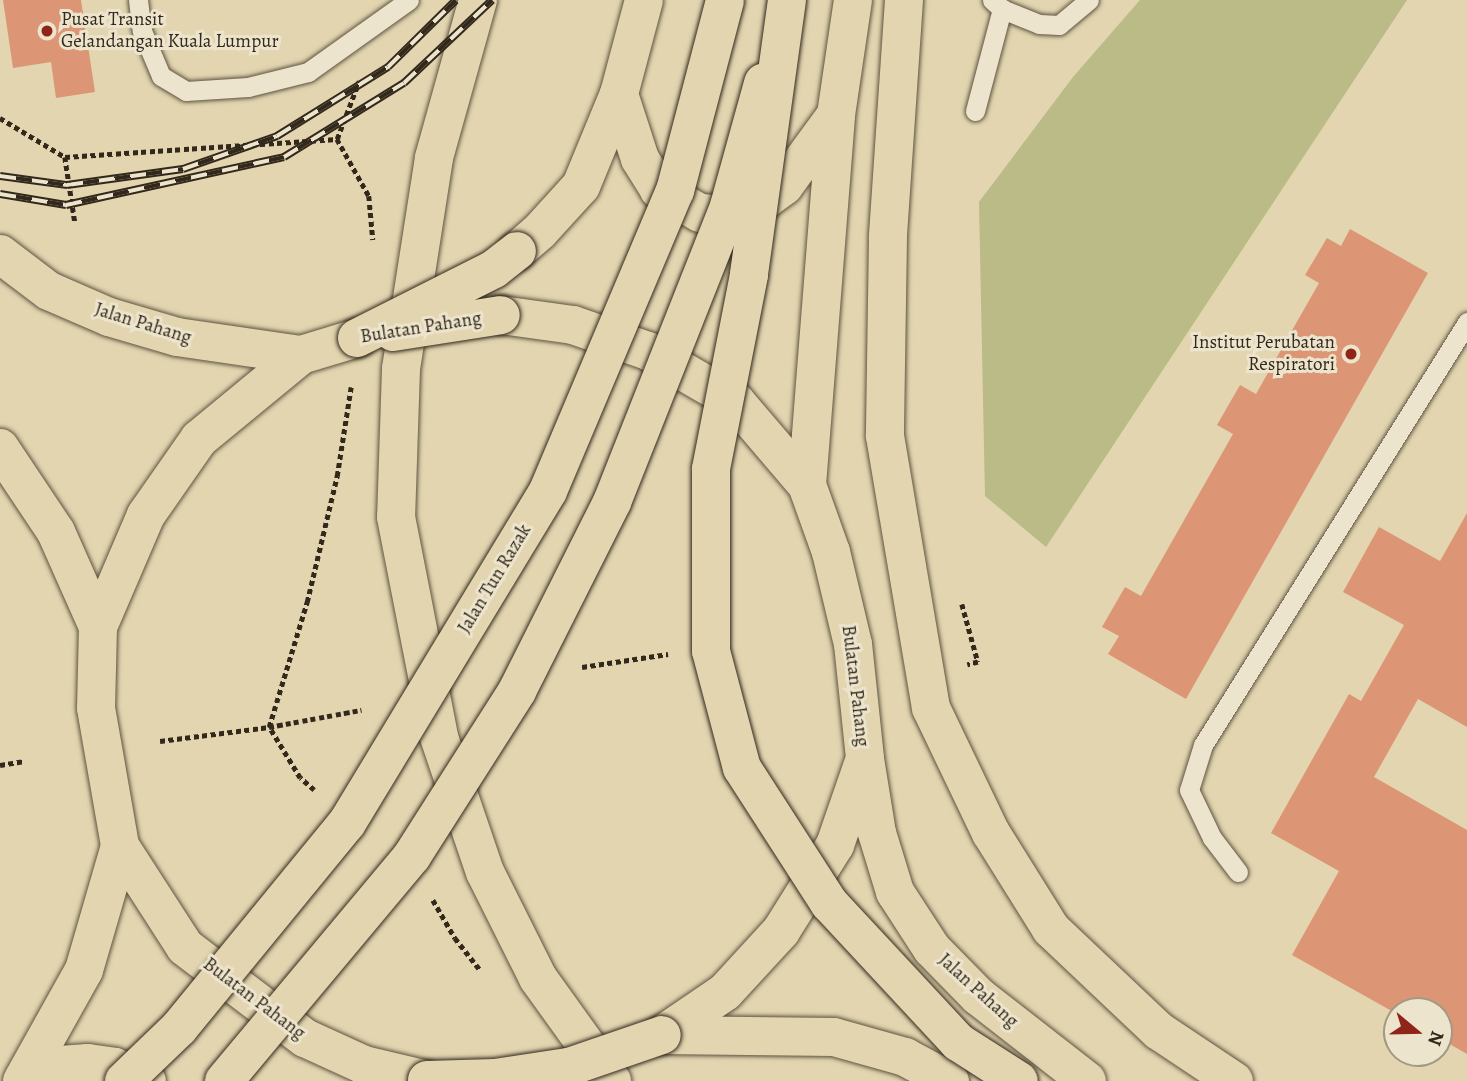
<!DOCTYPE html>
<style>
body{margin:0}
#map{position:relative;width:1467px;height:1081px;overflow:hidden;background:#e2d5b0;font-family:Alegreya,serif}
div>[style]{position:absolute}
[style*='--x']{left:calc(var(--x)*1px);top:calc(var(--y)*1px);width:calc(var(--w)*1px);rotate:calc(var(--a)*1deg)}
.green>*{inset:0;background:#babb86}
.building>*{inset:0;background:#dc9675}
.path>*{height:4.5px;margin-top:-2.25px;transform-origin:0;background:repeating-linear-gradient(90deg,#32281b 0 5px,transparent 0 8.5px)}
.roads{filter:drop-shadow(0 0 2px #5e5340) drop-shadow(0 0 2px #5e5340)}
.lane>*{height:19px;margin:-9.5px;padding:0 9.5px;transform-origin:9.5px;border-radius:9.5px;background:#ece4cc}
.primary>*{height:38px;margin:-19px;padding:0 19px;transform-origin:19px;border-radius:19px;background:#e2d5b0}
.highway>*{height:38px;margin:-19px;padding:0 19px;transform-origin:19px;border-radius:19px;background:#e2d5b0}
.rail>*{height:8px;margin-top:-4px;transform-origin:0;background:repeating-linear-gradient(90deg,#ece4cc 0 16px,#32281b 0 32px);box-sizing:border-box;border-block:2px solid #32281b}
.path-bridge>*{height:4.5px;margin-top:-2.25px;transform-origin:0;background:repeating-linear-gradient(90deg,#32281b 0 5px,transparent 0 8.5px)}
.bridges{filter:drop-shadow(0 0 2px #32281b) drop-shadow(0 0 2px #32281b)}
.primary-bridge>*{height:38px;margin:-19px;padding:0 19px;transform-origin:19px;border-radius:19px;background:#e2d5b0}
.highway-bridge>*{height:38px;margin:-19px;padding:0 19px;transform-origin:19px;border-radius:19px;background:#e2d5b0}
.dots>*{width:19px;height:19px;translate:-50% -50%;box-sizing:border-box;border:4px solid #ece4cc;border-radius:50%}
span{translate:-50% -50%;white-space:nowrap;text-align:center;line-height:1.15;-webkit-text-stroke:6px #ece4cc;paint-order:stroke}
.poi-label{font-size:19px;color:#32281b}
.left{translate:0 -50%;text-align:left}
.right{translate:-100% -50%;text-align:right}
.street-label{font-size:19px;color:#32281b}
.north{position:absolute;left:1383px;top:997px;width:70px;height:70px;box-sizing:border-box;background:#ece4cc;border:2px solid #a29985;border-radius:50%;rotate:109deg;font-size:19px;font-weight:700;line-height:28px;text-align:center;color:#32281b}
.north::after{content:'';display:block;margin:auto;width:24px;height:32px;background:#8f2418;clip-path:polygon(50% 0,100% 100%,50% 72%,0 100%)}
</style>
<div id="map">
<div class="green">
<div style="clip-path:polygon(1140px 0,1407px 0,1046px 547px,985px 496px,979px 202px,1073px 77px)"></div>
</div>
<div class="building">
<div style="clip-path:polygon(3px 0,81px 0,95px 92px,56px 98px,51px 62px,13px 68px)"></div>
<div style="clip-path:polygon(1350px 229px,1428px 273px,1186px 699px,1108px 654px,1119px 636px,1102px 627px,1125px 587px,1141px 596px,1233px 434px,1217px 425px,1240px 385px,1256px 394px,1319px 283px,1305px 275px,1327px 238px,1341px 246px)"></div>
<div style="clip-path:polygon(1467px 513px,1467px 727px,1418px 699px,1374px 777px,1467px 830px,1467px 1054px,1439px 1038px,1439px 1011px,1397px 1011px,1397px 1014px,1292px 955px,1339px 871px,1271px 833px,1349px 694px,1361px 701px,1404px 625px,1343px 592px,1379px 527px,1440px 561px)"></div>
</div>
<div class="path">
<div style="--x:0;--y:118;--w:76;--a:31"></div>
<div style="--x:65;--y:157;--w:273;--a:-3.8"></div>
<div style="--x:337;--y:139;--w:65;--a:60.7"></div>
<div style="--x:369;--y:196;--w:44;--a:84.8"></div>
<div style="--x:337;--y:139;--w:62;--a:-69.2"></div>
<div style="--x:65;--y:157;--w:66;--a:81.3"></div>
<div style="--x:962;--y:604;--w:60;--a:74.6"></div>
<div style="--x:978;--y:662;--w:11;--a:165"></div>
<div style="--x:582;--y:667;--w:87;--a:-8.6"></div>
<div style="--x:160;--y:741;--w:110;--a:-7.3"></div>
<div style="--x:0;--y:765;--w:25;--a:-9"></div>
<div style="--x:314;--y:790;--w:18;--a:-139"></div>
<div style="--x:300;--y:778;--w:60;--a:-121.3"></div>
<div style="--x:269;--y:727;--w:131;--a:-73.1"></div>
<div style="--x:307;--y:602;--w:130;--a:-76.6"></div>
<div style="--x:337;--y:476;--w:90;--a:-81.1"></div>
<div style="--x:433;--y:900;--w:44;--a:59.9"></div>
<div style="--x:455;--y:938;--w:42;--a:51.8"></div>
</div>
<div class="roads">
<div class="lane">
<div style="--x:138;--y:0;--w:31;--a:83"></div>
<div style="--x:142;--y:31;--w:49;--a:67.1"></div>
<div style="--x:161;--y:76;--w:29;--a:31"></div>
<div style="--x:186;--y:91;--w:62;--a:-3.7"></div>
<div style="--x:248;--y:87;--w:62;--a:-14"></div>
<div style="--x:308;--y:72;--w:124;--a:-35.5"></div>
<div style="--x:992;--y:0;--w:13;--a:42"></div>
<div style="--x:1002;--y:9;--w:40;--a:22"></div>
<div style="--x:1039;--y:24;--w:20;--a:3"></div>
<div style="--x:1059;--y:25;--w:39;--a:-40"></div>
<div style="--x:975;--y:111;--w:106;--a:-75.2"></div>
<div style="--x:1238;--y:872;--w:43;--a:-127.4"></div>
<div style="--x:1212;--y:838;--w:53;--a:-115.6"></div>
<div style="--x:1189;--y:790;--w:47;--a:-72.7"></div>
<div style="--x:1203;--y:745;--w:499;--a:-58"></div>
</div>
<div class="primary">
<div style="--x:904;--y:0;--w:238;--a:93.9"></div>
<div style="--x:888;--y:237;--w:199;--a:90.9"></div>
<div style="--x:885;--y:436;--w:276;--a:80.4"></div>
<div style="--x:931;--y:708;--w:139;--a:64.4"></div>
<div style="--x:991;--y:833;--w:113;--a:58"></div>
<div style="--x:1051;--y:929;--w:149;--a:43.4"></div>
<div style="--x:1159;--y:1031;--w:90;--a:33.7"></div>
<div style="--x:619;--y:94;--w:68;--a:72.1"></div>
<div style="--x:640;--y:159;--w:36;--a:58"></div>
<div style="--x:659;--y:190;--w:47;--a:29.3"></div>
<div style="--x:700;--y:213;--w:43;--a:4"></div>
<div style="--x:743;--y:216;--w:51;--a:-36.2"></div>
<div style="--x:784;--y:186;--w:88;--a:-53.8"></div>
<div style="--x:517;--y:251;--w:30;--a:-41"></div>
<div style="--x:540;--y:231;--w:61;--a:-47.7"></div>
<div style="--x:581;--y:186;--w:100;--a:-67.6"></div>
<div style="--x:619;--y:94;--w:97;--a:-75.1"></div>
<div style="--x:0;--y:254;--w:61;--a:37.1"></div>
<div style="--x:49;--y:291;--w:65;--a:23.4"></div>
<div style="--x:109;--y:317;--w:71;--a:16.4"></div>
<div style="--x:177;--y:337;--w:125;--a:8.3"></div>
<div style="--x:501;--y:315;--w:73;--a:7.9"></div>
<div style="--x:573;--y:325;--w:79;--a:19.1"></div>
<div style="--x:648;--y:351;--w:102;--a:30.1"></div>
<div style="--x:736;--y:402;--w:109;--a:49.5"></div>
<div style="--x:807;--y:485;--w:71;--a:70.3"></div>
<div style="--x:831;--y:552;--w:95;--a:76.6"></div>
<div style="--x:853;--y:644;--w:116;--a:84"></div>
<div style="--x:865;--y:759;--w:75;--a:80.8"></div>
<div style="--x:877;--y:833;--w:62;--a:73"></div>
<div style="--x:895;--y:892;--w:68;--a:57"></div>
<div style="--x:932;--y:949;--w:66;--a:45.6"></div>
<div style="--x:978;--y:996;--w:138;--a:37.9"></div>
<div style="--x:357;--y:338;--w:59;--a:163.1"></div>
<div style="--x:301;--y:355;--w:132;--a:140.5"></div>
<div style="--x:199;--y:439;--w:93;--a:124.9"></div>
<div style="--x:146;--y:515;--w:122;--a:113.2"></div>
<div style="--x:98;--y:627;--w:81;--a:91.4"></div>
<div style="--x:96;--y:708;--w:140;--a:80.1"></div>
<div style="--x:120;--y:846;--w:120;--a:57.2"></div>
<div style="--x:185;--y:947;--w:151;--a:37.2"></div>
<div style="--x:305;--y:1038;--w:65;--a:24.6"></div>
<div style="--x:364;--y:1065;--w:65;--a:13.4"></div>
<div style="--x:0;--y:448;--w:101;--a:56.3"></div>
<div style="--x:56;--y:532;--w:104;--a:66.1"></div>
<div style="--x:807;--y:485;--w:371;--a:-85.5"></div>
<div style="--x:836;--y:115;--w:116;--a:-81.6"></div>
<div style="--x:662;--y:1035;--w:76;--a:-34.3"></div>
<div style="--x:725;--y:992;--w:83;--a:-47.4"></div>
<div style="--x:781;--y:931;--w:102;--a:-57.9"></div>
<div style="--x:835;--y:845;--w:86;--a:-70.9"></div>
<div style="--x:662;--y:1035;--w:172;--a:0.7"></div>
<div style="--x:834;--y:1037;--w:74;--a:15.7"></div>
<div style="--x:905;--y:1057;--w:51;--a:28.1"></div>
<div style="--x:22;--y:1081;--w:127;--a:-60.8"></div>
<div style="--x:84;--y:970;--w:129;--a:-73.8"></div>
<div style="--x:40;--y:1081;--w:26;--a:-39"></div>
<div style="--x:60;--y:1065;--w:28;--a:-4"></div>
<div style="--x:88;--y:1063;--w:27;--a:8"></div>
<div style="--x:115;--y:1067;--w:35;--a:24"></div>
</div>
<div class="highway">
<div style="--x:478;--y:0;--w:164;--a:105.6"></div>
<div style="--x:434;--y:158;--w:214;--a:98.9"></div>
<div style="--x:401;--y:369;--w:148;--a:91.9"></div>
<div style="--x:396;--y:517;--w:224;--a:78.9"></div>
<div style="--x:439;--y:737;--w:143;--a:71.2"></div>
<div style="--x:485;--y:872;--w:119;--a:63.4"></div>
<div style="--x:538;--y:978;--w:127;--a:54.3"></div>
</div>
</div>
<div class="rail">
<div style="--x:0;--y:176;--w:68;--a:7.7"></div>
<div style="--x:67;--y:185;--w:117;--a:-7.9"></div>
<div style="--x:183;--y:169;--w:100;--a:-19.3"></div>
<div style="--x:277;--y:136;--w:131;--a:-31.9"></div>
<div style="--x:388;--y:67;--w:95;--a:-44.6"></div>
<div style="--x:0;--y:194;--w:67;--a:9.5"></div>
<div style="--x:66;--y:205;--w:223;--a:-12.4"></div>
<div style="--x:284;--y:157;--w:141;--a:-31.7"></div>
<div style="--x:404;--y:83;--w:121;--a:-43.3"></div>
</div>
<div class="path-bridge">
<div style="--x:269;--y:727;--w:94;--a:-10.5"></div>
</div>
<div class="bridges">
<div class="primary-bridge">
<div style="--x:393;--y:332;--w:109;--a:-8.9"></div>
<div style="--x:357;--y:338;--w:153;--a:-26.7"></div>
<div style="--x:494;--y:269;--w:29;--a:-38"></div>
<div style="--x:427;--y:1080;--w:68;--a:-1.7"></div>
<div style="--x:495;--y:1078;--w:75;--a:-8.5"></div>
<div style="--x:569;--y:1067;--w:98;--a:-19"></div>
<div style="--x:124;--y:1081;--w:76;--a:-43.9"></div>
<div style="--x:179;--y:1028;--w:265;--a:-50.7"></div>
<div style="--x:347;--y:823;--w:388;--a:-58.8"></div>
<div style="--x:548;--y:491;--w:326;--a:-67.1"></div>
<div style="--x:675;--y:191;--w:197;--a:-75.3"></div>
<div style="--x:224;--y:1081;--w:293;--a:-50.1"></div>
<div style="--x:412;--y:856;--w:196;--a:-57.5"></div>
<div style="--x:517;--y:691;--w:212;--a:-63.3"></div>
<div style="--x:612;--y:502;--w:318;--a:-68.4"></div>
<div style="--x:729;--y:206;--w:128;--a:-74.5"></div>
</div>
<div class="highway-bridge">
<div style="--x:787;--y:0;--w:278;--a:97.9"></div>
<div style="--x:749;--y:275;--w:198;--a:101.1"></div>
<div style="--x:711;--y:469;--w:182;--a:90"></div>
<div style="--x:711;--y:651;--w:121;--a:75.2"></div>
<div style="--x:742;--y:768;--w:161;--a:57.2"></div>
<div style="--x:829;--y:903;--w:190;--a:47.1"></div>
<div style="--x:958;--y:1042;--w:72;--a:32.6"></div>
</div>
</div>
<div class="dots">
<div style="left:47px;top:31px;background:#8f2418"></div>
<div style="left:1351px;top:354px;background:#8f2418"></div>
</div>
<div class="poi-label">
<span class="left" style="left:61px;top:31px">Pusat Transit<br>Gelandangan Kuala Lumpur</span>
<span class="right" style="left:1335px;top:354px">Institut Perubatan<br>Respiratori</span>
</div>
<div class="street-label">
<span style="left:143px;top:324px;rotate:17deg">Jalan Pahang</span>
<span style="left:421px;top:328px;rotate:-9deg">Bulatan Pahang</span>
<span style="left:495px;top:579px;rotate:-59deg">Jalan Tun Razak</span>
<span style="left:855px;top:686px;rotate:83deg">Bulatan Pahang</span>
<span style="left:978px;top:991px;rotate:42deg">Jalan Pahang</span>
<span style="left:254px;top:999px;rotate:37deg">Bulatan Pahang</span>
</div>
<div class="north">N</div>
</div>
